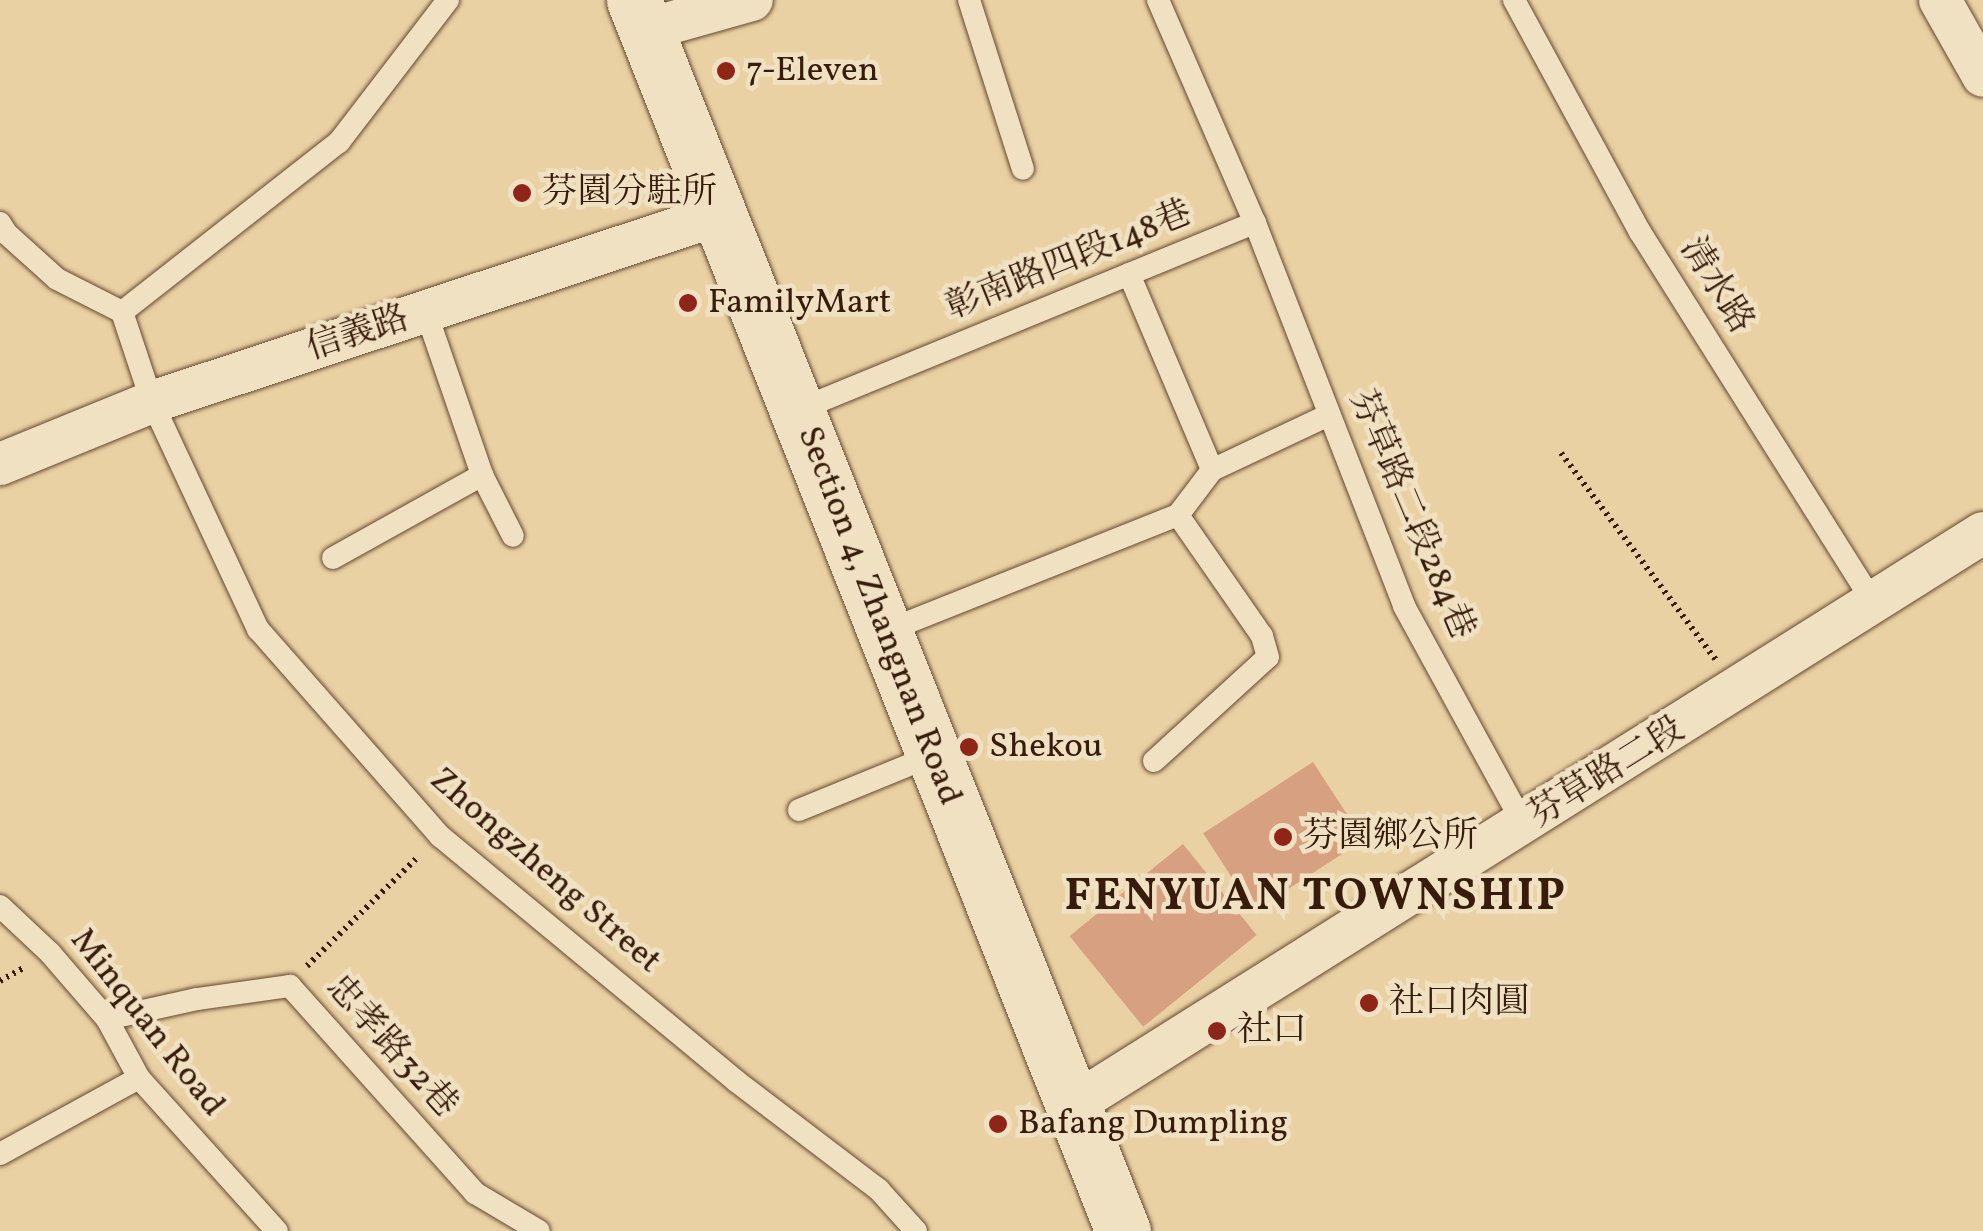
<!DOCTYPE html>
<meta charset="utf-8">
<style>
body{margin:0}
#map{position:relative;width:1983px;height:1231px;overflow:hidden;background:#ead1a3;font-family:Vollkorn,"Noto Serif TC",serif}
div>[style]{position:absolute}
[style*='--x']{left:calc(var(--x)*1px);top:calc(var(--y)*1px);width:calc(var(--w)*1px);rotate:calc(var(--a)*1deg)}
.building>*{inset:0;background:#d7a080;transform-origin:0 0}
.path>*{height:6px;margin-top:-3px;transform-origin:0;background:repeating-linear-gradient(90deg,#371b0b 0 2.5px,transparent 0 7.5px)}
.roads{filter:drop-shadow(0 0 2px #644831) drop-shadow(0 0 2px #644831)}
.lane>*{height:22px;margin:-11px;padding:0 11px;transform-origin:11px;border-radius:11px;background:#f1e1c3}
.street>*{height:42px;margin:-21px;padding:0 21px;transform-origin:21px;border-radius:21px;background:#f1e1c3}
.secondary>*{height:55px;margin:-27.5px;padding:0 27.5px;transform-origin:27.5px;border-radius:27.5px;background:#f1e1c3}
.dots>*{width:28px;height:28px;translate:-50% -50%;box-sizing:border-box;border:5px solid #f1e1c3;border-radius:50%}
span{translate:-50% -50%;white-space:nowrap;text-align:center;line-height:1.15;-webkit-text-stroke:9px #f1e1c3;paint-order:stroke}
.poi-label{font-size:35px;color:#371b0b}
.left{translate:0 -50%;text-align:left}
.street-label{font-size:35px;color:#371b0b}
.district-label{font-size:45px;color:#371b0b;font-weight:700;letter-spacing:2.5px}
</style>
<div id="map">
<div class="building">
<div style="left:1313px;top:762px;width:93px;height:131px;rotate:57deg"></div>
<div style="left:1183px;top:844px;width:117px;height:146px;rotate:51deg"></div>
</div>
<div class="path">
<div style="--x:1561;--y:453;--w:259;--a:53.2"></div>
<div style="--x:307;--y:966;--w:157;--a:-44.5"></div>
<div style="--x:0;--y:981;--w:26;--a:-29"></div>
</div>
<div class="roads">
<div class="lane">
<div style="--x:969;--y:0;--w:177;--a:72.3"></div>
<div style="--x:1158;--y:0;--w:243;--a:66.5"></div>
<div style="--x:1255;--y:223;--w:411;--a:68.7"></div>
<div style="--x:1404;--y:606;--w:250;--a:61.3"></div>
<div style="--x:1514;--y:0;--w:264;--a:61.5"></div>
<div style="--x:1640;--y:232;--w:436;--a:57.8"></div>
<div style="--x:0;--y:223;--w:13;--a:58"></div>
<div style="--x:7;--y:234;--w:67;--a:42"></div>
<div style="--x:57;--y:279;--w:73;--a:26.9"></div>
<div style="--x:122;--y:312;--w:95;--a:71.6"></div>
<div style="--x:152;--y:402;--w:251;--a:65"></div>
<div style="--x:258;--y:629;--w:276;--a:48.7"></div>
<div style="--x:440;--y:836;--w:384;--a:39.6"></div>
<div style="--x:736;--y:1081;--w:180;--a:37.3"></div>
<div style="--x:879;--y:1190;--w:55;--a:47.9"></div>
<div style="--x:1129;--y:274;--w:213;--a:67"></div>
<div style="--x:122;--y:312;--w:276;--a:-38.1"></div>
<div style="--x:339;--y:142;--w:179;--a:-52.5"></div>
<div style="--x:426;--y:312;--w:172;--a:71"></div>
<div style="--x:482;--y:475;--w:68;--a:63.1"></div>
<div style="--x:798;--y:410;--w:494;--a:-22.3"></div>
<div style="--x:1178;--y:515;--w:56;--a:-52.9"></div>
<div style="--x:1212;--y:470;--w:129;--a:-25.2"></div>
<div style="--x:333;--y:558;--w:171;--a:-29.1"></div>
<div style="--x:884;--y:632;--w:316;--a:-21.7"></div>
<div style="--x:1154;--y:761;--w:154;--a:-42.4"></div>
<div style="--x:1268;--y:657;--w:22;--a:-106"></div>
<div style="--x:1262;--y:636;--w:147;--a:-124.8"></div>
<div style="--x:799;--y:810;--w:146;--a:-22.2"></div>
<div style="--x:0;--y:906;--w:69;--a:43.2"></div>
<div style="--x:50;--y:953;--w:87;--a:49.2"></div>
<div style="--x:107;--y:1019;--w:67;--a:61.5"></div>
<div style="--x:139;--y:1078;--w:206;--a:48"></div>
<div style="--x:107;--y:1019;--w:92;--a:-12.5"></div>
<div style="--x:197;--y:999;--w:94;--a:-8"></div>
<div style="--x:290;--y:986;--w:278;--a:48.2"></div>
<div style="--x:475;--y:1193;--w:74;--a:30.7"></div>
<div style="--x:0;--y:1154;--w:158;--a:-28.7"></div>
</div>
<div class="street">
<div style="--x:1940;--y:0;--w:87;--a:60.5"></div>
<div style="--x:645;--y:30;--w:111;--a:-15.7"></div>
<div style="--x:0;--y:464;--w:164;--a:-22.2"></div>
<div style="--x:152;--y:402;--w:598;--a:-18.31"></div>
<div style="--x:1076;--y:1103;--w:1071;--a:-32.15"></div>
</div>
<div class="secondary">
<div style="--x:634;--y:0;--w:1325;--a:68.34"></div>
</div>
</div>
<div class="dots">
<div style="left:726px;top:71px;background:#8f2418"></div>
<div style="left:522px;top:193px;background:#8f2418"></div>
<div style="left:688px;top:303px;background:#8f2418"></div>
<div style="left:969px;top:747px;background:#8f2418"></div>
<div style="left:1283px;top:837px;background:#8f2418"></div>
<div style="left:1369px;top:1003px;background:#8f2418"></div>
<div style="left:1217px;top:1031px;background:#8f2418"></div>
<div style="left:998px;top:1124px;background:#8f2418"></div>
</div>
<div class="poi-label">
<span class="left" style="left:746px;top:71px">7-Eleven</span>
<span class="left" style="left:542px;top:193px">芬園分駐所</span>
<span class="left" style="left:708px;top:303px">FamilyMart</span>
<span class="left" style="left:989px;top:747px">Shekou</span>
<span class="left" style="left:1303px;top:837px">芬園鄉公所</span>
<span class="left" style="left:1389px;top:1003px">社口肉圓</span>
<span class="left" style="left:1237px;top:1031px">社口</span>
<span class="left" style="left:1018px;top:1124px">Bafang Dumpling</span>
</div>
<div class="street-label">
<span style="left:1069px;top:261px;rotate:-22deg">彰南路四段148巷</span>
<span style="left:1716px;top:286px;rotate:58deg">清水路</span>
<span style="left:358px;top:334px;rotate:-18deg">信義路</span>
<span style="left:1411px;top:515px;rotate:67deg">芬草路二段284巷</span>
<span style="left:879px;top:616px;rotate:69deg">Section 4, Zhangnan Road</span>
<span style="left:1607px;top:773px;rotate:-32deg">芬草路二段</span>
<span style="left:545px;top:871px;rotate:41deg">Zhongzheng Street</span>
<span style="left:147px;top:1023px;rotate:52deg">Minquan Road</span>
<span style="left:391px;top:1047px;rotate:48deg">忠孝路32巷</span>
</div>
<div class="district-label">
<span style="left:1316px;top:898px">FENYUAN TOWNSHIP</span>
</div>
</div>
